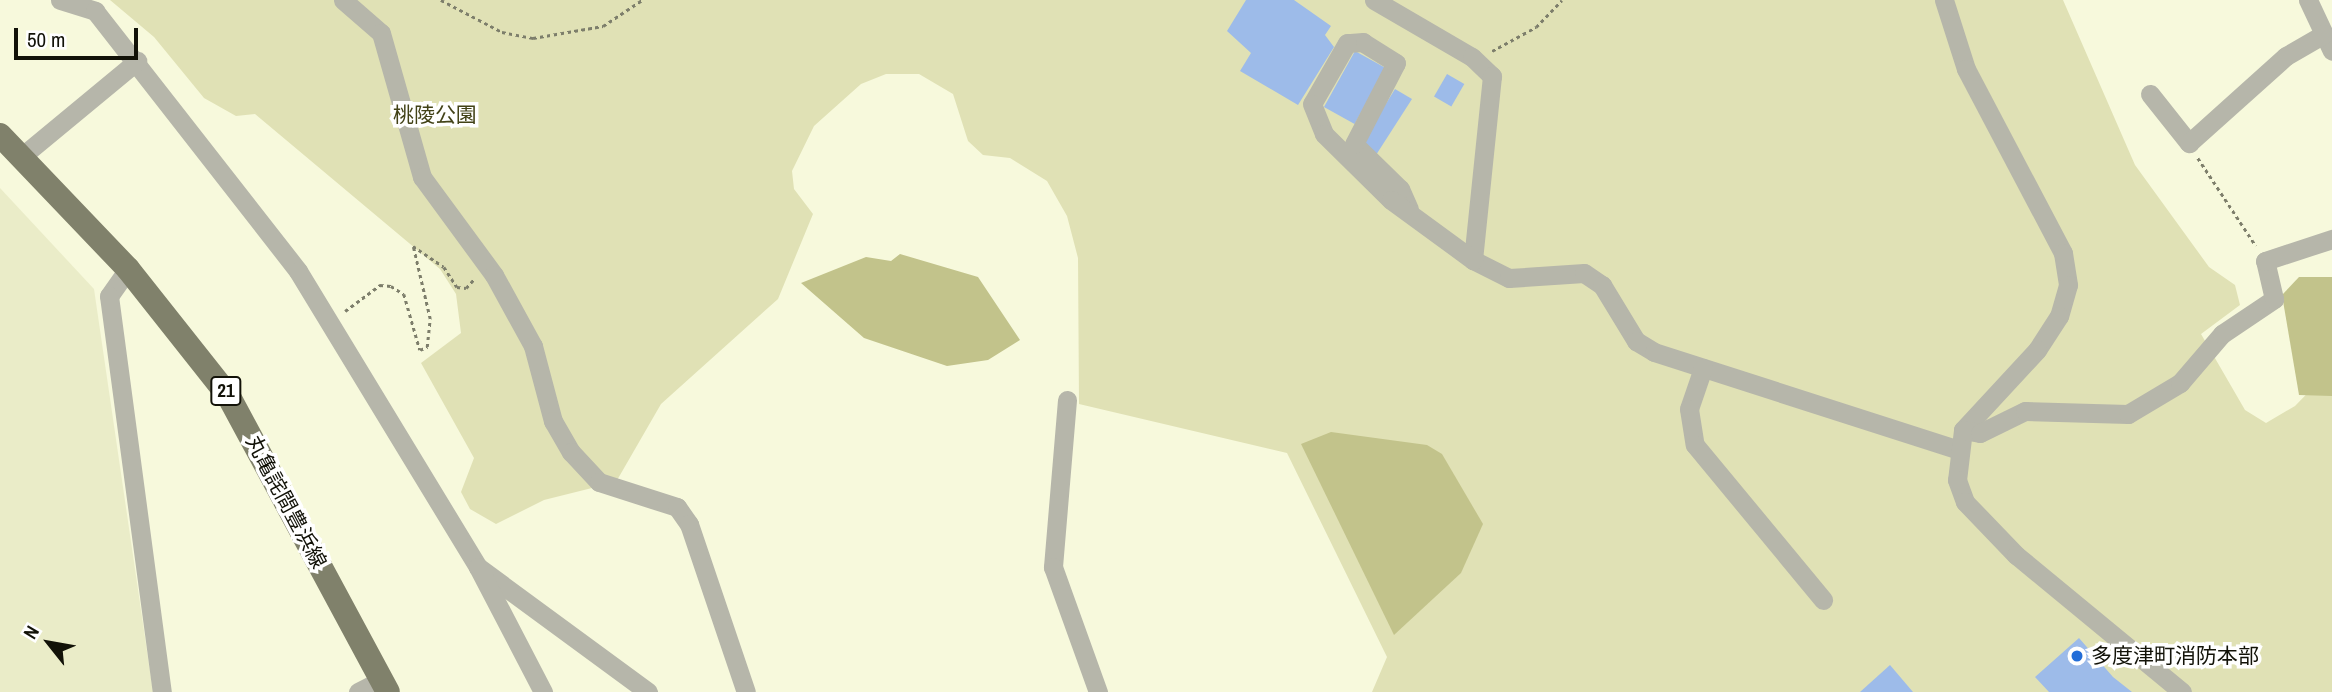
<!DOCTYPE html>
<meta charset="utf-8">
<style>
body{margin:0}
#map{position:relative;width:2332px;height:692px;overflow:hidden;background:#f7f9dc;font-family:"Archivo Narrow","Noto Sans JP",sans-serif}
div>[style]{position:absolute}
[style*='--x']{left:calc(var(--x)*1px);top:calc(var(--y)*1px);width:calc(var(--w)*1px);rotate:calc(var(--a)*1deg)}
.built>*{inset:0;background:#eaecc8}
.green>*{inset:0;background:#e0e1b5}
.water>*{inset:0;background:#c2c38b}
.building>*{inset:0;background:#9dbbe9;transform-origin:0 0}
.path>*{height:2.5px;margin-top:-1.25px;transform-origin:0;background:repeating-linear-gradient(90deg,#7d7e6b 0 3.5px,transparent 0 7px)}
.minor>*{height:19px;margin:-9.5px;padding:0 9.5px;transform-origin:9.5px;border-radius:9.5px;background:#b6b6aa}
.major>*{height:24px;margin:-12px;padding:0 12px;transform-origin:12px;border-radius:12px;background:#80816b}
.dots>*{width:19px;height:19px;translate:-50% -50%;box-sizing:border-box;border:4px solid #fff;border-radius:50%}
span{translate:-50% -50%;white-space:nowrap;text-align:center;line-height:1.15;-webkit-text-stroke:7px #fff;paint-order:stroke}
.shield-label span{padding:2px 5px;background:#fff;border:2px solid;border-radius:5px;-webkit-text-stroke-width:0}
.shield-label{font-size:19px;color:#121208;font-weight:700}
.park-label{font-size:21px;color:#424217}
.street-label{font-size:21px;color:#121208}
.poi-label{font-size:21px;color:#121208}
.left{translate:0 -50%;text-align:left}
.north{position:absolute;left:14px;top:608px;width:70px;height:70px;-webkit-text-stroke:5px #fff;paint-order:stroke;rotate:301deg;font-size:19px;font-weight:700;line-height:28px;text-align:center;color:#121208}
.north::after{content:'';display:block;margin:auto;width:24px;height:32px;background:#121208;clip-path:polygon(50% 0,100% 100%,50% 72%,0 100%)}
.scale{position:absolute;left:14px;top:28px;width:124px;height:32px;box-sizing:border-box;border:4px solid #121208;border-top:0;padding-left:9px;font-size:21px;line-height:24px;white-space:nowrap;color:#121208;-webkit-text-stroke:5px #fff;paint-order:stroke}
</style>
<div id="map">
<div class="built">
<div style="clip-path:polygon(0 188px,94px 289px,153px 692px,0 692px)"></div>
</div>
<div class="green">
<div style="clip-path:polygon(110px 0,2063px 0,2135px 165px,2209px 267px,2235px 285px,2240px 305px,2201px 334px,2245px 410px,2266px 423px,2295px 406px,2332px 368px,2332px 692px,1372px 692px,1387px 657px,1287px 453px,1079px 404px,1078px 258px,1067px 216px,1047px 181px,1010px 158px,983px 155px,968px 141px,953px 94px,919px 74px,886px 74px,861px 84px,814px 126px,792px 171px,794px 189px,813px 214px,778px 299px,661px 404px,616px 482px,544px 500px,496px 524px,470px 509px,461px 492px,474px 458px,421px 363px,461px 333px,456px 294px,440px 269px,255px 114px,236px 116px,204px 98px,154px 37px)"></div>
</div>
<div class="water">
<div style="clip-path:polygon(900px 254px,978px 277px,1020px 340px,988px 360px,947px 366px,864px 338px,801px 283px,866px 257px,891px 261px)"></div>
<div style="clip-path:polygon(2299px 277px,2332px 277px,2332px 396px,2299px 395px,2282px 295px)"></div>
<div style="clip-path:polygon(1331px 432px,1427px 445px,1442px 454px,1483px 524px,1461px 573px,1394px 635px,1301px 444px)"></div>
</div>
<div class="building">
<div style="clip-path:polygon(1246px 0,1294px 0,1331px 26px,1325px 35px,1334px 47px,1298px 105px,1240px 71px,1251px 53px,1227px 31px)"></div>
<div style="left:1355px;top:51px;width:35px;height:64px;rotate:29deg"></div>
<div style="left:1447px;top:74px;width:20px;height:26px;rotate:30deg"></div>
<div style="clip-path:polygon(1395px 89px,1412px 99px,1376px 155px,1363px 141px)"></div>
<div style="clip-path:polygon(2079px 638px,2113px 677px,2132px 692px,2049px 692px,2035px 677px)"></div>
<div style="clip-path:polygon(1890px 665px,1913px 692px,1860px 692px)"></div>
</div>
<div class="path">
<div style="--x:441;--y:0;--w:69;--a:27.7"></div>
<div style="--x:502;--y:32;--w:32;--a:11"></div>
<div style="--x:533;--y:38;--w:71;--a:-9.7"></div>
<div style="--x:603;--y:26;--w:47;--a:-33.7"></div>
<div style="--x:1492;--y:51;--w:50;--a:-28.6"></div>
<div style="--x:1536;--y:27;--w:37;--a:-46"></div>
<div style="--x:2198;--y:158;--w:105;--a:56.6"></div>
<div style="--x:345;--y:311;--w:44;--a:-36.6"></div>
<div style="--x:380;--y:285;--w:11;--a:5"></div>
<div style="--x:391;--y:286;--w:15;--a:32"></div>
<div style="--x:404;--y:294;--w:58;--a:74.1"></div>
<div style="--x:420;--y:350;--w:8;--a:-23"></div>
<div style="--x:427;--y:347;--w:28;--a:-84"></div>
<div style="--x:430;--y:319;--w:75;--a:-103.1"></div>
<div style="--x:413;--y:246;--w:37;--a:34"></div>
<div style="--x:444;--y:267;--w:24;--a:57"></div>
<div style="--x:457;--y:287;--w:9;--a:6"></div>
<div style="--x:466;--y:288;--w:13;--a:-48"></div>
</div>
<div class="minor">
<div style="--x:60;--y:0;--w:37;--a:17"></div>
<div style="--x:95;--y:11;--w:330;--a:52"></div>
<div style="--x:298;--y:271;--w:346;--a:58.7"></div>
<div style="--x:478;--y:567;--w:211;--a:36.3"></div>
<div style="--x:343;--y:0;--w:50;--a:41"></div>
<div style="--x:381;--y:33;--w:150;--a:74.1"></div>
<div style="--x:422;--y:177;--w:122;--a:53.7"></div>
<div style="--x:494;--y:275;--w:81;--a:61.2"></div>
<div style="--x:533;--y:346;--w:78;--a:75.1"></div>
<div style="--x:553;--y:421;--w:36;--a:60"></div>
<div style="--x:571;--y:452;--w:41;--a:47"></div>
<div style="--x:599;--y:482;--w:82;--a:17.8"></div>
<div style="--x:677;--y:507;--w:21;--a:55"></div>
<div style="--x:689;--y:524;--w:177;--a:71.3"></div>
<div style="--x:1374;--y:0;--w:113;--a:30.2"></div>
<div style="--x:1472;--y:57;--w:28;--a:44"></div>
<div style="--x:1492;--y:76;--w:185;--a:95.9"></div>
<div style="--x:1473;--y:260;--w:40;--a:26.6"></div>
<div style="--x:1509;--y:278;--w:75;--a:-3.8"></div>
<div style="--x:1584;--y:273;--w:22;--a:34"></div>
<div style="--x:1602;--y:285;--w:66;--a:58.7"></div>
<div style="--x:1636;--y:341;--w:21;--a:31"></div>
<div style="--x:1654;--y:352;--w:318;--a:17.8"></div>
<div style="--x:1944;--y:0;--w:72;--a:72.3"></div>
<div style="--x:1966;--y:69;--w:208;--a:62.2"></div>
<div style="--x:2063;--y:253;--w:32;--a:81"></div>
<div style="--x:2068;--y:285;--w:32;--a:106"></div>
<div style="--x:2059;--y:316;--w:40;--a:122.9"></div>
<div style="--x:2037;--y:350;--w:109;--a:132.8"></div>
<div style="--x:1963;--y:430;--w:50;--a:96.8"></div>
<div style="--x:1957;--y:480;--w:23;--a:70"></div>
<div style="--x:1965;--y:502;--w:74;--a:46.1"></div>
<div style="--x:2016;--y:555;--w:215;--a:39.5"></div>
<div style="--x:2308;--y:0;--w:56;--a:64.8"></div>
<div style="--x:2150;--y:94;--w:63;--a:51.5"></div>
<div style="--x:2189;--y:143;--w:130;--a:-41.9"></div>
<div style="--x:2286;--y:56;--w:44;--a:-30.1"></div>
<div style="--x:21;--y:157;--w:151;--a:-39.6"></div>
<div style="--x:1409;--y:209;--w:22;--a:-114"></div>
<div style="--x:1400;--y:189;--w:64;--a:-135.6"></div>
<div style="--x:1354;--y:144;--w:91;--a:-62.6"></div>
<div style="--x:1396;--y:63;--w:39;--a:-148"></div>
<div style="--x:1363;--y:42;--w:16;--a:176"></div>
<div style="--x:1347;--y:43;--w:70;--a:119.8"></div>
<div style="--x:1312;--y:104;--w:32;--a:68"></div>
<div style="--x:1324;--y:134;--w:94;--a:44.6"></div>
<div style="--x:1391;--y:200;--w:102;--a:36.2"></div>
<div style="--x:128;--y:269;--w:33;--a:125"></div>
<div style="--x:109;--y:296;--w:400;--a:82.4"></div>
<div style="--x:1703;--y:368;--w:43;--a:108.9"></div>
<div style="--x:1689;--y:409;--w:36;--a:81"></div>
<div style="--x:1695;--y:445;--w:201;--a:50.4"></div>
<div style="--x:1067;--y:400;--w:168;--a:94.8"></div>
<div style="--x:1053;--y:567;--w:133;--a:70.2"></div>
<div style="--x:1963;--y:430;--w:17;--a:10"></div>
<div style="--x:1980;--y:433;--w:50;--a:-26.1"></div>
<div style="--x:2025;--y:411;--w:103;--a:1.7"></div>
<div style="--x:2128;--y:414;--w:61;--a:-30.8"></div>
<div style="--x:2180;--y:383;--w:65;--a:-49.4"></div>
<div style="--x:2222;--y:334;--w:63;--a:-33.9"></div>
<div style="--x:2274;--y:299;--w:39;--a:-103"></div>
<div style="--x:2265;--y:261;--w:71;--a:-18.2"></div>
<div style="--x:478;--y:567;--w:141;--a:62.5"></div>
<div style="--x:358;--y:692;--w:27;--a:-27"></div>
</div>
<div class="major">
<div style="--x:0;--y:135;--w:185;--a:46.3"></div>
<div style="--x:128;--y:269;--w:161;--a:51.6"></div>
<div style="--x:228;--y:395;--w:337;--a:61.7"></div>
</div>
<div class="dots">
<div style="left:2077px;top:656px;background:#226dd8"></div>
</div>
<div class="shield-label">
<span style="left:226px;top:391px">21</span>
</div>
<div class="park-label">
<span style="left:435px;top:115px">桃陵公園</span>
</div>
<div class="street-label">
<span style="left:286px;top:502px;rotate:62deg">丸亀詫間豊浜線</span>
</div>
<div class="poi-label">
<span class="left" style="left:2091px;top:656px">多度津町消防本部</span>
</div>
<div class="north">N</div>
<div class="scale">50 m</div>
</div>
